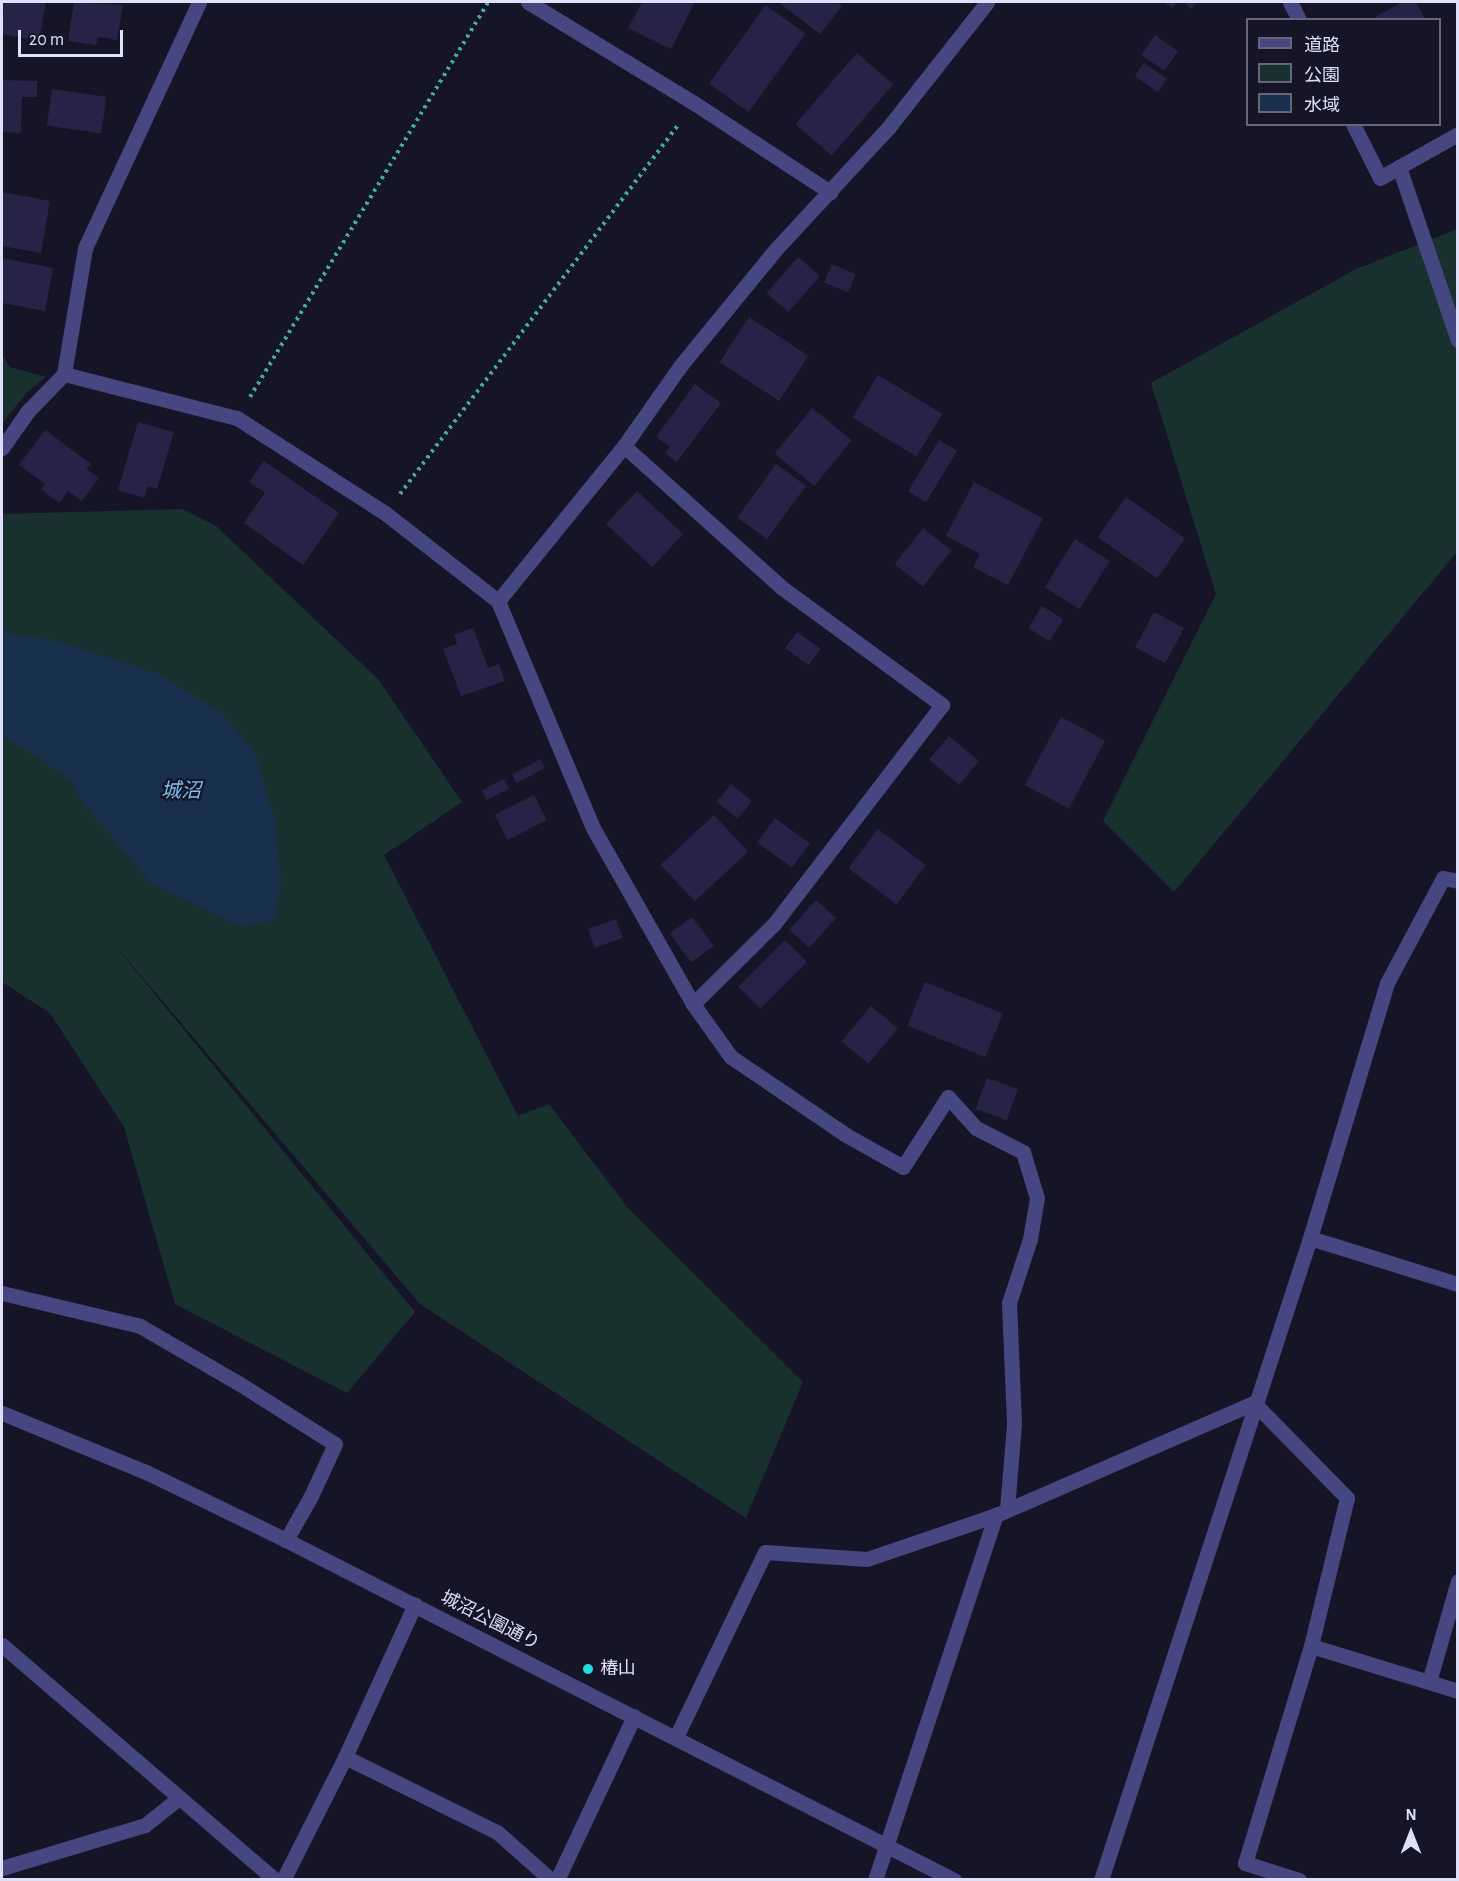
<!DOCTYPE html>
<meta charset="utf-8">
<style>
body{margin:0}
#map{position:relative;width:1459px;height:1881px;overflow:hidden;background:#161427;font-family:"Alegreya Sans","Noto Sans JP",sans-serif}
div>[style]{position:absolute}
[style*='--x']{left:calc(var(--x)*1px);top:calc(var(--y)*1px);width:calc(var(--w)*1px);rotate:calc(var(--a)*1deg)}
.green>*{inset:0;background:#18312e}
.water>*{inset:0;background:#19304c}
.building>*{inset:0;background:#272346;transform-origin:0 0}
.path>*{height:4px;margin-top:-2px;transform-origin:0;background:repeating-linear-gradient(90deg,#42ac9e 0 3px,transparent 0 7.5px)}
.minor>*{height:15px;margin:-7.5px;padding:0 7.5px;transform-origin:7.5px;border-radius:7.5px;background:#464780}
.dots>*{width:16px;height:16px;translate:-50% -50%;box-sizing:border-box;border:3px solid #161427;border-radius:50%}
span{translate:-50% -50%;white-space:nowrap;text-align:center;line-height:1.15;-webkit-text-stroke:4.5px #161427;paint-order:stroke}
.street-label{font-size:18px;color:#e0dffa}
.poi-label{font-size:18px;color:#e0dffa}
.left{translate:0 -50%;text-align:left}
.water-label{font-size:20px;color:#7bc0ec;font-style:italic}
.frame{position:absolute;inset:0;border:3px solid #e0dffa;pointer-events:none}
.legend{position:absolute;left:1246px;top:18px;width:195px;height:108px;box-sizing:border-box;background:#161427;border:2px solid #67657b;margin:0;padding:8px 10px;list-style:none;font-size:18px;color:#e0dffa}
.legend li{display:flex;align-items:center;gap:12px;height:30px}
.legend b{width:30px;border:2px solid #67657b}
.north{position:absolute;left:1381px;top:1803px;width:60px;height:60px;-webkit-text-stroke:4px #161427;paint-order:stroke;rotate:0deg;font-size:16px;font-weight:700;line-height:24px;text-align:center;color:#e0dffa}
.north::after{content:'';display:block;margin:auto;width:21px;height:27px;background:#e0dffa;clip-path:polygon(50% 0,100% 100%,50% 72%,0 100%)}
.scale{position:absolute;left:18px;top:30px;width:105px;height:27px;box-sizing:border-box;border:3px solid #e0dffa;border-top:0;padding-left:8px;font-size:18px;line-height:21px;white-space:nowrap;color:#e0dffa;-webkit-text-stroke:4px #161427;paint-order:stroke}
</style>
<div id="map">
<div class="green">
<div style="clip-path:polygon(1457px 229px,1457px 552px,1174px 892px,1103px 821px,1216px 594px,1151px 383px,1356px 269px)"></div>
<div style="clip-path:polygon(2px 355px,10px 367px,46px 377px,27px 392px,2px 424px)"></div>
<div style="clip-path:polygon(183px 509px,216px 526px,378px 679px,462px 802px,384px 855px,518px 1116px,549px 1104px,628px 1208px,803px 1382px,746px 1518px,420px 1304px,108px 937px,415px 1312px,347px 1393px,175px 1304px,124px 1127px,50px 1013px,2px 982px,2px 514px)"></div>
</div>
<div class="water">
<div style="clip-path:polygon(2px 632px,54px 640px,159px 674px,222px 713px,255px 753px,275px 821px,281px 885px,274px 919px,242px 927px,152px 884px,81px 801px,72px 781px,35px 755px,2px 736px)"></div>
</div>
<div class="building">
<div style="clip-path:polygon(4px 2px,46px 2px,39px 41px,2px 34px)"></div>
<div style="clip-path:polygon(74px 2px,123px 5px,117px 40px,98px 37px,96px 45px,68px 41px)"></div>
<div style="clip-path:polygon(642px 2px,695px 2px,671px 49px,628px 28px)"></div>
<div style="clip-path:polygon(778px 2px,837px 2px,842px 6px,820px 34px)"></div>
<div style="clip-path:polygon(1164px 2px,1178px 2px,1172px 8px)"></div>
<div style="clip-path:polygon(1183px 2px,1198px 2px,1191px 9px)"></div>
<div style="clip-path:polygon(1402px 2px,1416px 2px,1426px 20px,1370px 20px)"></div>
<div style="left:766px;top:5px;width:49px;height:97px;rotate:36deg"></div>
<div style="left:1155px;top:35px;width:28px;height:24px;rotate:35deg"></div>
<div style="left:857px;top:53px;width:48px;height:94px;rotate:41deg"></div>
<div style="left:1144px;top:63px;width:28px;height:16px;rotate:35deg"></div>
<div style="clip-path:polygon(2px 80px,37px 81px,37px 97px,22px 97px,21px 133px,2px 132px)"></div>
<div style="left:52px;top:89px;width:55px;height:37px;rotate:8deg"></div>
<div style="clip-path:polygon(2px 192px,50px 201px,41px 253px,2px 246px)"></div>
<div style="left:798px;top:257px;width:29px;height:48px;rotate:41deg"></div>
<div style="clip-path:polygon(2px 258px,53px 268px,45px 311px,2px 303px)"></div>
<div style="left:832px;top:264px;width:26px;height:20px;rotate:23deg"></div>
<div style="left:749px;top:317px;width:71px;height:54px;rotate:33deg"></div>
<div style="left:878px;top:375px;width:75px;height:50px;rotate:31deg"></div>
<div style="clip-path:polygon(695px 384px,721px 403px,677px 462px,665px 453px,670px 447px,656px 437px)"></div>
<div style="left:812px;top:408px;width:51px;height:59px;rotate:39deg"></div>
<div style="clip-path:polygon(138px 422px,174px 432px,157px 489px,148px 486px,144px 498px,118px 490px)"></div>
<div style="clip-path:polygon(45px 430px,91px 464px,86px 469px,99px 478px,82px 501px,68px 491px,59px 503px,41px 489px,45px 484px,19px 465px)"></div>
<div style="left:939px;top:440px;width:21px;height:60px;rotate:31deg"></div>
<div style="clip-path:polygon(264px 461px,339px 513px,303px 565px,244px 523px,265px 493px,249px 482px)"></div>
<div style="left:776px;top:464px;width:37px;height:66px;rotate:36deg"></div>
<div style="clip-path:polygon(974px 482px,1043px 518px,1008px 585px,973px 567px,980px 554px,946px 536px)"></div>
<div style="left:637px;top:491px;width:63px;height:45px;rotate:43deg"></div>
<div style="left:1126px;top:497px;width:72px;height:49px;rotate:35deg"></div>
<div style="left:923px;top:528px;width:36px;height:46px;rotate:38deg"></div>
<div style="left:1075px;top:539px;width:41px;height:57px;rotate:32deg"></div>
<div style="left:1042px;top:606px;width:25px;height:26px;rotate:32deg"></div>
<div style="left:1154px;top:612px;width:34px;height:40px;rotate:28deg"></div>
<div style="clip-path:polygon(473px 628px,488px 668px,499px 664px,505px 681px,461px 696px,443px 649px,457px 644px,454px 635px)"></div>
<div style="left:797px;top:632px;width:29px;height:20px;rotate:36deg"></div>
<div style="left:1061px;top:717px;width:50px;height:77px;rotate:28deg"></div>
<div style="left:949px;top:736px;width:39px;height:31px;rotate:40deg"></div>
<div style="left:540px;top:759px;width:10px;height:32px;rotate:61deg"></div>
<div style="left:504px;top:779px;width:11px;height:25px;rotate:63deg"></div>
<div style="left:731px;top:784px;width:27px;height:23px;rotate:39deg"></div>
<div style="left:534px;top:795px;width:28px;height:44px;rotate:63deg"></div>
<div style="left:714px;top:815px;width:50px;height:73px;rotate:47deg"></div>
<div style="left:775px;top:818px;width:43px;height:30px;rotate:36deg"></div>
<div style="left:878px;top:829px;width:60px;height:49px;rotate:37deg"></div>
<div style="left:816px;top:900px;width:27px;height:40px;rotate:42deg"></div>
<div style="left:692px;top:917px;width:36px;height:28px;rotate:53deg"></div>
<div style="left:616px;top:919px;width:20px;height:30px;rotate:70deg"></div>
<div style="left:785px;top:940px;width:31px;height:66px;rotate:45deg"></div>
<div style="left:925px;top:982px;width:84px;height:47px;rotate:22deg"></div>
<div style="left:871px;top:1006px;width:35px;height:46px;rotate:40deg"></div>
<div style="left:987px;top:1078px;width:33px;height:33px;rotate:20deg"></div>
</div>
<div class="path">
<div style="--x:250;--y:397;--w:461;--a:-58.9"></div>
<div style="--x:400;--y:494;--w:463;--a:-53"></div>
</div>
<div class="minor">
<div style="--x:528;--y:2;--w:194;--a:31.3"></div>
<div style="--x:694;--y:103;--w:163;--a:33.2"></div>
<div style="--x:1290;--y:2;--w:20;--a:63"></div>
<div style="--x:1353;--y:124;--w:60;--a:63.4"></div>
<div style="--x:1380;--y:178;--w:22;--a:-30"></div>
<div style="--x:1399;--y:167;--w:183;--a:71.2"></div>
<div style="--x:1399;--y:167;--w:68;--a:-29.2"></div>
<div style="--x:64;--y:374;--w:179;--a:14.3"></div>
<div style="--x:237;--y:418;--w:176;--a:32.7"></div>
<div style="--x:385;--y:513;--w:143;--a:37.9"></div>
<div style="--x:498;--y:601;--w:246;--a:67.3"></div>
<div style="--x:593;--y:828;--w:202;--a:60.4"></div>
<div style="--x:693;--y:1004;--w:65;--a:54.4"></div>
<div style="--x:731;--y:1057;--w:139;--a:34.1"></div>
<div style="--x:846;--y:1135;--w:65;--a:29.3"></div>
<div style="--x:903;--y:1167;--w:83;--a:-57.3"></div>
<div style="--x:948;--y:1097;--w:42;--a:47.9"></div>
<div style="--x:976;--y:1128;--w:53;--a:27.1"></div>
<div style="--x:1023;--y:1152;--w:48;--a:73.1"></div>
<div style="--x:1037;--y:1198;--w:42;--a:99.7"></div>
<div style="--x:1030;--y:1239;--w:67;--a:108.2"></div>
<div style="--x:1009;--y:1303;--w:121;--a:87.6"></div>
<div style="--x:1014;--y:1424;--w:85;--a:94.7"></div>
<div style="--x:624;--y:446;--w:211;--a:41.9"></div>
<div style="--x:781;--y:587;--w:200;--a:36.2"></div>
<div style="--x:942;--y:705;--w:276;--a:127.5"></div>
<div style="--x:774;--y:924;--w:114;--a:135.4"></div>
<div style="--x:2;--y:448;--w:45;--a:-54.9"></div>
<div style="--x:28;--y:411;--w:52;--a:-45.8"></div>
<div style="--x:64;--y:374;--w:128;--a:-80.5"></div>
<div style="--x:85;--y:248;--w:271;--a:-65.1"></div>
<div style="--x:498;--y:601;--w:200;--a:-50.9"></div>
<div style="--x:624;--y:446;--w:99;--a:-54.9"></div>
<div style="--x:681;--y:365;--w:150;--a:-50.7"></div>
<div style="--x:776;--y:249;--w:165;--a:-47.2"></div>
<div style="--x:888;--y:128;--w:160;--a:-51.8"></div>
<div style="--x:1310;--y:1238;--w:155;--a:17.3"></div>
<div style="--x:2;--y:1293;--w:142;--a:13.4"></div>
<div style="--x:140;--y:1326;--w:116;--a:30.1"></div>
<div style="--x:240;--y:1384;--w:112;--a:32.3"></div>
<div style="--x:335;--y:1444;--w:57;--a:114.8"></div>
<div style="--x:311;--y:1496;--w:51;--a:119.6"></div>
<div style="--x:2;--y:1413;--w:156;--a:22.3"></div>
<div style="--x:146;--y:1472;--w:156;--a:25.9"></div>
<div style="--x:286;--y:1540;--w:750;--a:26.98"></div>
<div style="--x:2;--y:1645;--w:360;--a:40.7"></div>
<div style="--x:1311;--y:1646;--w:154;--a:17"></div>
<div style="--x:1429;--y:1682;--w:105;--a:-74"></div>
<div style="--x:676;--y:1737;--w:205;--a:-64.3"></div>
<div style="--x:765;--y:1552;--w:102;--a:3.9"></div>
<div style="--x:867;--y:1559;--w:136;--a:-18.8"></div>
<div style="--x:996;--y:1515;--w:281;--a:-23.5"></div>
<div style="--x:1254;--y:1403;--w:133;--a:45.6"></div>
<div style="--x:1347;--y:1498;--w:152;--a:103.7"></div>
<div style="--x:1311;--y:1646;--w:227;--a:106.9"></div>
<div style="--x:1245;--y:1863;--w:57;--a:17.5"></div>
<div style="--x:345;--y:1757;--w:169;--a:26.3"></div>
<div style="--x:497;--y:1832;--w:72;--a:41.6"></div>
<div style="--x:2;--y:1868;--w:149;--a:-16.7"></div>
<div style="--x:145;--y:1825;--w:43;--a:-38.5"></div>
<div style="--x:283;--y:1880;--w:138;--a:-63.2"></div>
<div style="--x:345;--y:1757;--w:168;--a:-65.4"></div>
<div style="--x:557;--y:1880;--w:181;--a:-64.8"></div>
<div style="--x:875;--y:1880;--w:385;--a:-71.7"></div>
<div style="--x:1101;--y:1880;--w:675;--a:-71.97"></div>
<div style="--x:1310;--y:1238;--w:266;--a:-73.2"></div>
<div style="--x:1387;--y:983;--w:119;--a:-61.9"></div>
<div style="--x:1443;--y:878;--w:15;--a:11"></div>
</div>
<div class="dots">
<div style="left:588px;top:1669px;background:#25dbe0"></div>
</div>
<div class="street-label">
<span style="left:490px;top:1621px;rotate:27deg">城沼公園通り</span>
</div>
<div class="poi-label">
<span class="left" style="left:600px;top:1669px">椿山</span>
</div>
<div class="water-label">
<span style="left:181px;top:791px">城沼</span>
</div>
<div class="frame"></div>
<ul class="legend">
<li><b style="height:8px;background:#464780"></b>道路</li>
<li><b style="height:16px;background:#18312e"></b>公園</li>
<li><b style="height:16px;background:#19304c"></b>水域</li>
</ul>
<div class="north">N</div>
<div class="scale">20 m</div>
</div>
